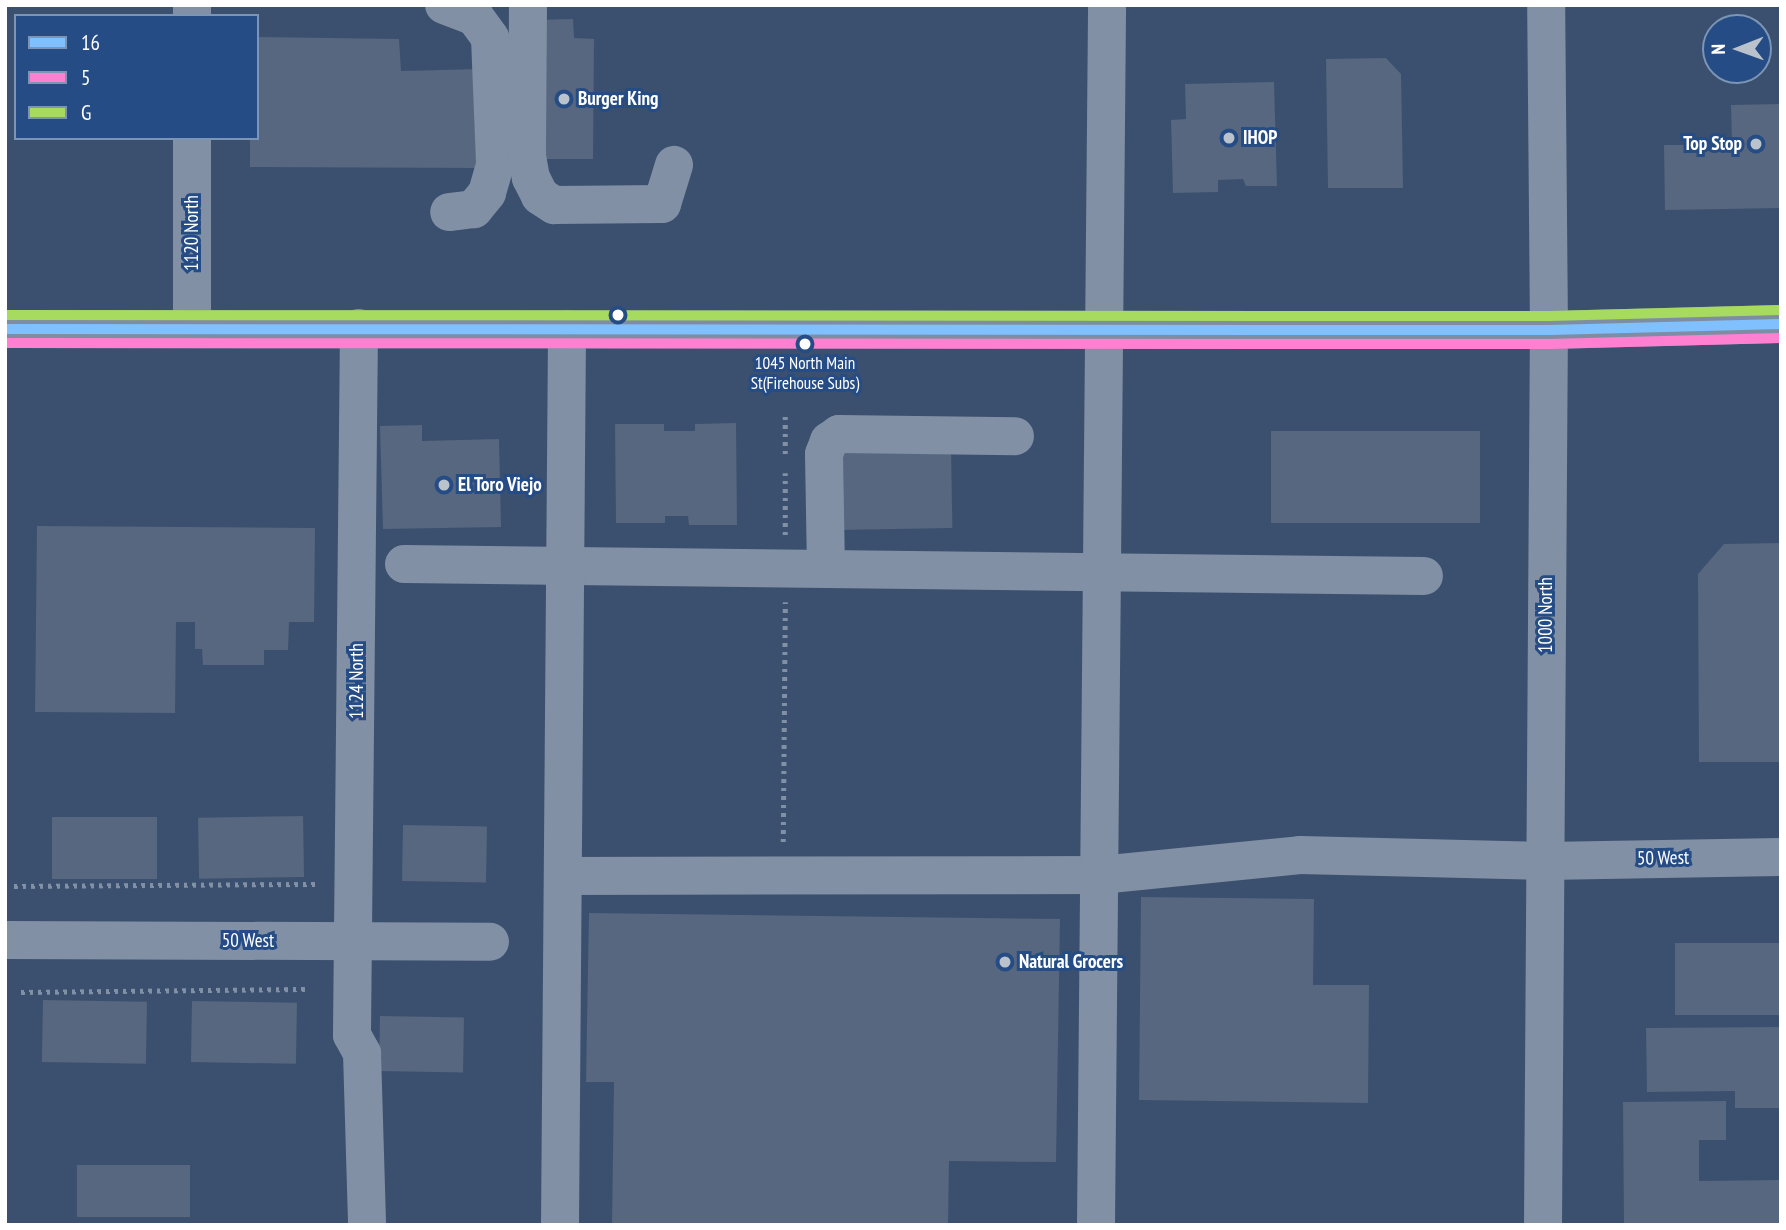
<!DOCTYPE html>
<style>
body{margin:0}
#map{position:relative;width:1786px;height:1230px;overflow:hidden;background:#3b506e;font-family:"PT Sans Narrow",sans-serif}
div>[style]{position:absolute}
[style*='--x']{left:calc(var(--x)*1px);top:calc(var(--y)*1px);width:calc(var(--w)*1px);rotate:calc(var(--a)*1deg)}
.building>*{inset:0;background:#56677f;transform-origin:0 0}
.path>*{height:4.5px;margin-top:-2.25px;transform-origin:0;background:repeating-linear-gradient(90deg,#8190a4 0 3.5px,transparent 0 8.5px)}
.minor>*{height:38px;margin:-19px;padding:0 19px;transform-origin:19px;border-radius:19px;background:#8190a4}
.major>*{height:38px;margin:-19px;padding:0 19px;transform-origin:19px;border-radius:19px;background:#7f8da2}
.bus-1>*{height:10px;margin:-5px;padding:0 5px;transform-origin:5px;border-radius:5px;background:#80c0ff}
.bus-2>*{height:10px;margin:-5px;padding:0 5px;transform-origin:5px;border-radius:5px;background:#ff80d1}
.bus-3>*{height:10px;margin:-5px;padding:0 5px;transform-origin:5px;border-radius:5px;background:#a6db5f}
.dots>*{width:19px;height:19px;translate:-50% -50%;box-sizing:border-box;border:4px solid #254c84;border-radius:50%}
span{translate:-50% -50%;white-space:nowrap;text-align:center;line-height:1.15;-webkit-text-stroke:6px #254c84;paint-order:stroke}
.bus-label{font-size:17px;color:#fff}
.poi-label{font-size:19px;color:#fff;font-weight:700}
.left{translate:0 -50%;text-align:left}
.right{translate:-100% -50%;text-align:right}
.street-label{font-size:19px;color:#fff}
.frame{position:absolute;inset:0;border:7px solid #fff;pointer-events:none}
.legend{position:absolute;left:14px;top:14px;width:245px;height:126px;box-sizing:border-box;background:#254c84;border:2px solid #7c94b5;margin:0;padding:9px 12px;list-style:none;font-size:21px;color:#fff}
.legend li{display:flex;align-items:center;gap:14px;height:35px}
.legend b{width:35px;border:2px solid #7c94b5}
.north{position:absolute;left:1702px;top:14px;width:70px;height:70px;box-sizing:border-box;background:#254c84;border:2px solid #7c94b5;border-radius:50%;rotate:269deg;font-size:19px;font-weight:700;line-height:28px;text-align:center;color:#fff}
.north::after{content:'';display:block;margin:auto;width:24px;height:32px;background:#bac2cc;clip-path:polygon(50% 0,100% 100%,50% 72%,0 100%)}
</style>
<div id="map">
<div class="building">
<div style="clip-path:polygon(573px 19px,574px 38px,594px 39px,593px 159px,533px 159px,534px 20px)"></div>
<div style="clip-path:polygon(258px 37px,399px 39px,401px 71px,480px 69px,476px 168px,250px 167px,250px 138px,257px 138px)"></div>
<div style="clip-path:polygon(1386px 58px,1401px 74px,1403px 188px,1328px 188px,1326px 59px)"></div>
<div style="clip-path:polygon(1274px 82px,1277px 186px,1246px 186px,1243px 179px,1218px 180px,1218px 192px,1173px 193px,1171px 120px,1186px 119px,1185px 84px)"></div>
<div style="clip-path:polygon(1781px 104px,1781px 208px,1665px 210px,1664px 145px,1732px 145px,1731px 105px)"></div>
<div style="clip-path:polygon(736px 423px,737px 525px,689px 525px,688px 516px,665px 516px,665px 523px,616px 523px,615px 424px,664px 424px,664px 431px,695px 431px,695px 424px)"></div>
<div style="clip-path:polygon(422px 425px,422px 441px,499px 439px,501px 527px,383px 529px,380px 426px)"></div>
<div style="left:1271px;top:431px;width:209px;height:92px"></div>
<div style="left:951px;top:448px;width:80px;height:115px;rotate:89deg"></div>
<div style="clip-path:polygon(37px 526px,315px 528px,314px 622px,289px 622px,288px 650px,264px 650px,264px 665px,203px 665px,202px 649px,195px 649px,195px 622px,176px 622px,175px 713px,35px 712px)"></div>
<div style="clip-path:polygon(1781px 543px,1781px 762px,1699px 762px,1698px 574px,1724px 544px)"></div>
<div style="left:303px;top:816px;width:61px;height:105px;rotate:89deg"></div>
<div style="left:157px;top:817px;width:62px;height:105px;rotate:90deg"></div>
<div style="left:403px;top:825px;width:84px;height:56px;rotate:1deg"></div>
<div style="clip-path:polygon(1141px 897px,1314px 899px,1313px 985px,1369px 985px,1368px 1103px,1139px 1100px)"></div>
<div style="clip-path:polygon(589px 913px,1060px 919px,1056px 1162px,949px 1161px,948px 1225px,612px 1225px,614px 1082px,586px 1082px)"></div>
<div style="left:1781px;top:943px;width:72px;height:106px;rotate:90deg"></div>
<div style="left:43px;top:1000px;width:104px;height:62px;rotate:1deg"></div>
<div style="left:192px;top:1001px;width:105px;height:61px;rotate:1deg"></div>
<div style="left:380px;top:1016px;width:84px;height:55px;rotate:1deg"></div>
<div style="clip-path:polygon(1781px 1027px,1781px 1108px,1735px 1108px,1735px 1091px,1647px 1092px,1646px 1028px)"></div>
<div style="clip-path:polygon(1726px 1101px,1726px 1140px,1699px 1140px,1699px 1181px,1781px 1180px,1781px 1225px,1624px 1225px,1623px 1102px)"></div>
<div style="left:77px;top:1165px;width:113px;height:52px"></div>
</div>
<div class="path">
<div style="--x:785;--y:454;--w:40;--a:-90"></div>
<div style="--x:785;--y:535;--w:62;--a:-90"></div>
<div style="--x:783;--y:842;--w:240;--a:-89.5"></div>
<div style="--x:14;--y:886;--w:304;--a:-0.4"></div>
<div style="--x:21;--y:992;--w:284;--a:-0.6"></div>
</div>
<div class="minor">
<div style="--x:444;--y:5;--w:33;--a:21"></div>
<div style="--x:475;--y:17;--w:26;--a:54"></div>
<div style="--x:490;--y:38;--w:127;--a:87.7"></div>
<div style="--x:495;--y:165;--w:29;--a:106"></div>
<div style="--x:487;--y:193;--w:21;--a:129"></div>
<div style="--x:474;--y:209;--w:25;--a:173"></div>
<div style="--x:528;--y:5;--w:151;--a:90.4"></div>
<div style="--x:527;--y:156;--w:22;--a:80"></div>
<div style="--x:531;--y:178;--w:20;--a:63"></div>
<div style="--x:540;--y:196;--w:17;--a:33"></div>
<div style="--x:554;--y:205;--w:108;--a:-0.5"></div>
<div style="--x:662;--y:204;--w:41;--a:-72.9"></div>
<div style="--x:192;--y:16;--w:11;--a:-90"></div>
<div style="--x:192;--y:138;--w:189;--a:90"></div>
<div style="--x:359;--y:328;--w:707;--a:90.57"></div>
<div style="--x:352;--y:1035;--w:21;--a:61"></div>
<div style="--x:362;--y:1053;--w:172;--a:88.3"></div>
<div style="--x:404;--y:564;--w:1020;--a:0.67"></div>
<div style="--x:826;--y:569;--w:115;--a:-91"></div>
<div style="--x:824;--y:454;--w:14;--a:-69"></div>
<div style="--x:829;--y:441;--w:12;--a:-35"></div>
<div style="--x:839;--y:434;--w:176;--a:0.7"></div>
<div style="--x:563;--y:876;--w:537;--a:-0.11"></div>
<div style="--x:1100;--y:875;--w:201;--a:-5.7"></div>
<div style="--x:1300;--y:855;--w:245;--a:1.4"></div>
<div style="--x:1545;--y:861;--w:236;--a:-1"></div>
<div style="--x:5;--y:940;--w:485;--a:0.2"></div>
<div style="--x:560;--y:1225;--w:896;--a:-89.55"></div>
<div style="--x:1096;--y:1225;--w:1220;--a:-89.48"></div>
<div style="--x:1543;--y:1225;--w:895;--a:-89.62"></div>
<div style="--x:1549;--y:330;--w:325;--a:-90.5"></div>
</div>
<div class="major">
<div style="--x:5;--y:329;--w:1544;--a:0.04"></div>
<div style="--x:1549;--y:330;--w:232;--a:-1.5"></div>
</div>
<div class="bus-1">
<div style="--x:5;--y:329;--w:1544;--a:0.04"></div>
<div style="--x:1549;--y:330;--w:232;--a:-1.5"></div>
</div>
<div class="bus-2">
<div style="--x:5;--y:343;--w:1544;--a:0.04"></div>
<div style="--x:1549;--y:344;--w:232;--a:-1.5"></div>
</div>
<div class="bus-3">
<div style="--x:5;--y:315;--w:1544;--a:0.04"></div>
<div style="--x:1549;--y:316;--w:232;--a:-1.5"></div>
</div>
<div class="dots">
<div style="left:564px;top:99px;background:#bac2cc"></div>
<div style="left:1229px;top:138px;background:#bac2cc"></div>
<div style="left:1756px;top:144px;background:#bac2cc"></div>
<div style="left:618px;top:315px;background:#fff"></div>
<div style="left:805px;top:344px;background:#fff"></div>
<div style="left:444px;top:485px;background:#bac2cc"></div>
<div style="left:1005px;top:962px;background:#bac2cc"></div>
</div>
<div class="bus-label">
<span style="left:805px;top:374px">1045 North Main<br>St(Firehouse Subs)</span>
</div>
<div class="poi-label">
<span class="left" style="left:578px;top:99px">Burger King</span>
<span class="left" style="left:1243px;top:138px">IHOP</span>
<span class="right" style="left:1742px;top:144px">Top Stop</span>
<span class="left" style="left:458px;top:485px">El Toro Viejo</span>
<span class="left" style="left:1019px;top:962px">Natural Grocers</span>
</div>
<div class="street-label">
<span style="left:192px;top:233px;rotate:-90deg">1120 North</span>
<span style="left:1546px;top:615px;rotate:-90deg">1000 North</span>
<span style="left:357px;top:681px;rotate:-90deg">1124 North</span>
<span style="left:1663px;top:858px;rotate:-1deg">50 West</span>
<span style="left:248px;top:941px">50 West</span>
</div>
<div class="frame"></div>
<ul class="legend">
<li><b style="height:9px;background:#80c0ff"></b>16</li>
<li><b style="height:9px;background:#ff80d1"></b>5</li>
<li><b style="height:9px;background:#a6db5f"></b>G</li>
</ul>
<div class="north">N</div>
</div>
